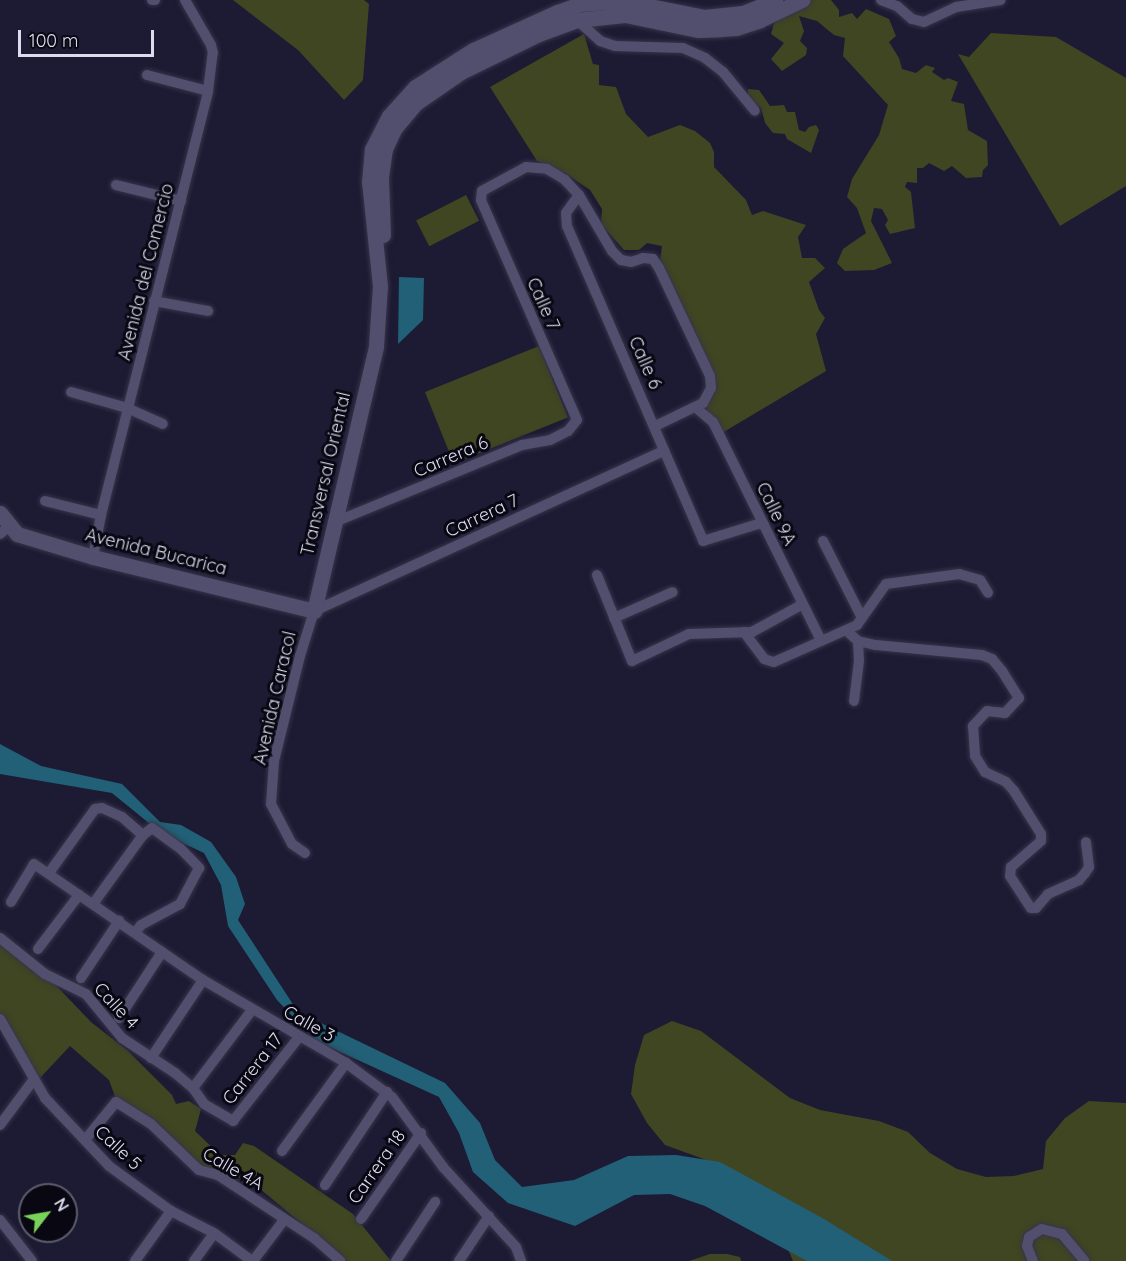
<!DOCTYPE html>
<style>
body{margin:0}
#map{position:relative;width:1126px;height:1261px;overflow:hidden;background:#1d1a34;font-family:Quicksand,sans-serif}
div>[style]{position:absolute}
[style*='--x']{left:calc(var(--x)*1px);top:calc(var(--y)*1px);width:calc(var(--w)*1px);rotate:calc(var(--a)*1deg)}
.green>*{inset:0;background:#404621;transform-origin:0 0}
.water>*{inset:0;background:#216076}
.roads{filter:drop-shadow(0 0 2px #373449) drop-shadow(0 0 2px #373449)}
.minor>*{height:10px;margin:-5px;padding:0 5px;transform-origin:5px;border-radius:5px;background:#514f6d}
.secondary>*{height:15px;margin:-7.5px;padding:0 7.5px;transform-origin:7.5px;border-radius:7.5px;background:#514f6d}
span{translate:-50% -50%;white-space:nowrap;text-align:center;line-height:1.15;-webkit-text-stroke:6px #080712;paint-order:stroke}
.street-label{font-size:18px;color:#dcdcee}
.north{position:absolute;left:18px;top:1183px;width:60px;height:60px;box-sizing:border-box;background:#080712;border:2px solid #5d5c6a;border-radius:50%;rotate:59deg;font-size:16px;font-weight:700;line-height:24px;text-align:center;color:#dcdcee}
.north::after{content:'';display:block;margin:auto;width:21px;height:27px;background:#78d158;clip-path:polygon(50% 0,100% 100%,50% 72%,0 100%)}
.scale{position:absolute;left:18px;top:30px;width:136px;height:27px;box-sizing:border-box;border:3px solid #dcdcee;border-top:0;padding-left:8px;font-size:18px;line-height:21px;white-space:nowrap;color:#dcdcee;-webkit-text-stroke:4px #080712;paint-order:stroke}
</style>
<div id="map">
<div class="green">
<div style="clip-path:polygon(233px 0,364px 0,369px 4px,363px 80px,344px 100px,298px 50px)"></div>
<div style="clip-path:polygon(794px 0,831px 0,839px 10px,839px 17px,852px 13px,857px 19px,866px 9px,889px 19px,896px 36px,889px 42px,899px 58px,902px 69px,916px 73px,926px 65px,935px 68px,932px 72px,944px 80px,948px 78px,958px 82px,951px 101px,964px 104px,968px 130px,987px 141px,988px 165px,983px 170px,982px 177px,966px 178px,952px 166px,944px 171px,929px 163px,923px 168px,917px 168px,917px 183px,907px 182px,905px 187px,911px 192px,915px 228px,890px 234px,885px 225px,888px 220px,882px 209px,874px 208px,871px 221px,892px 263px,874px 270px,845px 271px,837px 263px,843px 249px,866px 233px,857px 208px,847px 197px,852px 179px,879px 135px,888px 105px,843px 56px,845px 38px,834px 35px,817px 21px,799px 16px,804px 31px,800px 41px,807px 48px,806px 55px,782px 71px,771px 59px,784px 43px,771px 34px,774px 23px,791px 11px)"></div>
<div style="clip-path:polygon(991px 33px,1056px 37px,1126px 78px,1126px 186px,1060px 226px,958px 54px,969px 57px)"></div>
<div style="clip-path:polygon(584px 34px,593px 64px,599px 65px,599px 85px,616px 87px,626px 114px,648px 137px,680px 125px,695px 131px,710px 143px,714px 152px,714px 167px,746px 200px,752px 215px,763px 211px,806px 225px,798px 237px,802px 258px,815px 258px,825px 268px,809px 282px,819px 310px,825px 318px,816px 334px,826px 371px,722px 433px,703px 403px,711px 388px,659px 268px,662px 246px,647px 243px,639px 250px,624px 250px,601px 224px,602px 209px,590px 190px,565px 173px,537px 161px,490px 87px)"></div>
<div style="clip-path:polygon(748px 89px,759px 90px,770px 106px,784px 105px,787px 112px,795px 112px,799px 130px,805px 132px,809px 127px,816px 125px,819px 130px,811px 153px,787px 139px,785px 134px,773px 133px,765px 123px,761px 108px,748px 99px)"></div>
<div style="left:466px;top:195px;width:29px;height:56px;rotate:63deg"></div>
<div style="left:539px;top:346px;width:77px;height:123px;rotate:68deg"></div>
<div style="clip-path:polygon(0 939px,45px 974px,91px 1022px,128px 1051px,172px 1095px,176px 1104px,189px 1101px,201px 1109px,195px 1131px,220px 1155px,235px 1155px,243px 1143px,254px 1146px,353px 1214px,391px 1261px,347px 1261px,248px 1179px,208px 1172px,116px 1099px,109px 1080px,70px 1046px,39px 1079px,0 1013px)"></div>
<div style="clip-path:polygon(672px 1021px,701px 1031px,790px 1098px,820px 1110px,879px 1121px,908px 1132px,930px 1153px,957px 1169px,986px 1177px,1014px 1176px,1043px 1169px,1046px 1141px,1065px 1118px,1089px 1101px,1126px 1103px,1126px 1261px,793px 1261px,779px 1228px,720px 1165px,665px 1145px,647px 1123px,631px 1094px,635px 1065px,644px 1035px)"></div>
<div style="clip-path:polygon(710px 1254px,727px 1254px,740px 1257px,741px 1261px,689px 1261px)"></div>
</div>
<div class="water">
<div style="clip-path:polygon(399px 277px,424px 278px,423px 320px,398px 344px)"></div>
<div style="clip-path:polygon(0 744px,41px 766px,122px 784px,160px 822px,181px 825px,211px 842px,236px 877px,245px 904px,238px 920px,298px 1012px,445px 1083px,480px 1123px,495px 1160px,522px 1187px,574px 1180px,628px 1156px,676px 1155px,720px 1162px,824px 1219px,892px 1261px,807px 1261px,705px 1206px,670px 1194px,634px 1195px,575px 1226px,508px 1203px,473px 1172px,459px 1133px,439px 1097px,316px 1041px,277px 1000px,228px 926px,221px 885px,204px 853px,161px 833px,112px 793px,0 774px)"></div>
</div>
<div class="roads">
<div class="minor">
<div style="--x:152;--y:0;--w:3;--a:0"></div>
<div style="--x:881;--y:0;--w:17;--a:21"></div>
<div style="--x:897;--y:6;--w:20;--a:41"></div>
<div style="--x:912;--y:19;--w:12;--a:14"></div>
<div style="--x:924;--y:22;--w:35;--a:-25"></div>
<div style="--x:956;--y:7;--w:45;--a:-9"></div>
<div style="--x:577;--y:20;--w:31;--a:42"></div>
<div style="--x:600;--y:41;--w:16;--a:18"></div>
<div style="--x:615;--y:46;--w:68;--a:1.7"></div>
<div style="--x:683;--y:48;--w:24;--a:24"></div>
<div style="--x:705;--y:58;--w:23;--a:38"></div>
<div style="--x:723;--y:72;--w:50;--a:50.6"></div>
<div style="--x:147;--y:75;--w:63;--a:14.7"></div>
<div style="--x:116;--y:185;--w:67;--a:13.8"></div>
<div style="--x:579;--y:195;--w:22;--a:126"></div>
<div style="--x:566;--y:213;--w:13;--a:86"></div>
<div style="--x:567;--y:226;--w:343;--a:66.6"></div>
<div style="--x:703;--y:541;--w:61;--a:-17.2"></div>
<div style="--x:154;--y:301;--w:55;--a:10.5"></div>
<div style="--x:71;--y:392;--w:58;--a:15.9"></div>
<div style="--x:127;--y:408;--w:39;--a:24"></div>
<div style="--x:695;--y:407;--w:23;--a:40"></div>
<div style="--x:713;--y:422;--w:244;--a:63.7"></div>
<div style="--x:45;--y:501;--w:58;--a:14"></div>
<div style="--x:335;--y:522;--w:202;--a:-22.4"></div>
<div style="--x:522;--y:445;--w:28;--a:-10"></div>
<div style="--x:550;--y:440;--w:20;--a:-27"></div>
<div style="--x:568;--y:431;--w:14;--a:-51"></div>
<div style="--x:577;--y:420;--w:240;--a:-113.6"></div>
<div style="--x:481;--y:200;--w:9;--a:-84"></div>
<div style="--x:482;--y:191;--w:50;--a:-28.6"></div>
<div style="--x:526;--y:167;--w:21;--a:5"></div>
<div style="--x:547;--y:169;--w:21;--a:31"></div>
<div style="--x:565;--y:180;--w:21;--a:47"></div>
<div style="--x:579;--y:195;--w:65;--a:59.5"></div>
<div style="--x:612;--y:251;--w:13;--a:45"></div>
<div style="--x:621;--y:260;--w:10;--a:11"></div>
<div style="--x:631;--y:262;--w:13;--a:-18"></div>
<div style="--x:643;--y:258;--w:10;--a:6"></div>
<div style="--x:653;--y:259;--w:11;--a:56"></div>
<div style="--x:659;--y:268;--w:119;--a:64.7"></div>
<div style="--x:710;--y:376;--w:12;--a:85"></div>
<div style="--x:711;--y:388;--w:17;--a:118"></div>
<div style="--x:703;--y:403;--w:53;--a:154.4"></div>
<div style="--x:0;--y:534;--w:11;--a:-41"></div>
<div style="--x:823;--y:541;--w:86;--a:63.1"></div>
<div style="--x:93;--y:557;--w:43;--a:-79.2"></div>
<div style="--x:101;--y:515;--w:437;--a:-75.8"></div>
<div style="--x:208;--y:91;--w:38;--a:-83"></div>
<div style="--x:213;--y:53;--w:8;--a:-104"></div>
<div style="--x:211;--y:45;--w:52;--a:-120"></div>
<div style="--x:597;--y:575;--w:93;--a:67.9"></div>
<div style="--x:632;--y:661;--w:63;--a:-25.3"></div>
<div style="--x:689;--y:634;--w:63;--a:-1.8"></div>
<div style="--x:752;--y:632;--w:58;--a:-28.8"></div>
<div style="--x:614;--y:618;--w:64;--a:-23.8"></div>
<div style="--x:846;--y:630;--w:16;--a:43"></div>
<div style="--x:858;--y:641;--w:18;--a:13"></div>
<div style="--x:876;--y:645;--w:106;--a:5.4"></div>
<div style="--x:982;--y:655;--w:11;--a:22"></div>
<div style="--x:992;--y:659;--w:16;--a:50"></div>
<div style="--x:1002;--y:671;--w:32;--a:58"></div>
<div style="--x:1019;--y:698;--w:21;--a:133"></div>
<div style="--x:1005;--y:713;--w:18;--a:-174"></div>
<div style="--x:987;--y:711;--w:21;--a:133"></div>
<div style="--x:973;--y:726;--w:30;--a:86"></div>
<div style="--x:975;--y:756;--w:19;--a:58"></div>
<div style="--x:985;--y:772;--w:23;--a:25"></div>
<div style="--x:1006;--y:782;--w:12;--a:48"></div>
<div style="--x:1014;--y:791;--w:51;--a:57.9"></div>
<div style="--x:1041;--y:834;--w:7;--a:90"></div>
<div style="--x:1041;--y:841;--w:40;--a:139"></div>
<div style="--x:1011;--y:867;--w:9;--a:96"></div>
<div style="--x:1010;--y:876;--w:38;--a:57"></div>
<div style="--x:1031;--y:908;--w:5;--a:0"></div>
<div style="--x:1036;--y:908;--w:18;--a:-49"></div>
<div style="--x:1048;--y:894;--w:34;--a:-24"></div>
<div style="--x:1079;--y:880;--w:9;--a:-49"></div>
<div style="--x:1085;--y:873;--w:7;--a:-56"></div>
<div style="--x:1089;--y:867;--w:25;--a:-97"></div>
<div style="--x:744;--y:632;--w:34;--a:53"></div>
<div style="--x:764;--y:659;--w:10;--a:17"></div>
<div style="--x:774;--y:662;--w:91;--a:-24"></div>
<div style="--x:857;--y:625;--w:50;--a:-54.7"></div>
<div style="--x:886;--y:584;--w:74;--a:-7.8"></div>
<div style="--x:959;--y:574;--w:22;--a:16"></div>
<div style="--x:980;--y:580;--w:15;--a:58"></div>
<div style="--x:854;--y:701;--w:40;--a:-82.9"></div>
<div style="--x:859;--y:661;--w:20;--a:-93"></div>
<div style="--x:305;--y:853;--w:16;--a:-145"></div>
<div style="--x:292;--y:844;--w:45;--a:-117.7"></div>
<div style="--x:271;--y:804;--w:43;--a:-86"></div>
<div style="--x:274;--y:761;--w:108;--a:-76.1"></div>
<div style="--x:300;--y:656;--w:47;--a:-72.7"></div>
<div style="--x:314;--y:611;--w:385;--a:-24.6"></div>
<div style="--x:49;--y:873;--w:79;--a:-54.3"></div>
<div style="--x:95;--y:809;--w:7;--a:-8"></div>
<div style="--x:102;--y:808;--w:22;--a:24"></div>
<div style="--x:122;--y:817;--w:28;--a:41"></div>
<div style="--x:11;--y:902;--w:44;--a:-58.8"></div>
<div style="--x:34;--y:864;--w:205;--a:34.5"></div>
<div style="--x:203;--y:980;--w:165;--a:30.1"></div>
<div style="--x:346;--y:1063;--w:57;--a:36.5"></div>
<div style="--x:392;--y:1097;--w:87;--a:53.9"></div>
<div style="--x:443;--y:1167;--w:108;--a:47.6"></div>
<div style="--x:516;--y:1247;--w:15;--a:70"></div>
<div style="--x:93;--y:904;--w:85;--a:-54.1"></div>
<div style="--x:143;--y:835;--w:11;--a:-38"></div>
<div style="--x:152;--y:828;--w:34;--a:36"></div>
<div style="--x:180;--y:848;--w:28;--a:46"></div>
<div style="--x:199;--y:868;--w:41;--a:117.8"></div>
<div style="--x:180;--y:904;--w:44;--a:151.7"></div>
<div style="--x:141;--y:925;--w:9;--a:126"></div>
<div style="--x:0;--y:938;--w:58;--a:38.7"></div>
<div style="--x:45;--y:974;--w:46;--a:26"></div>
<div style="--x:86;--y:994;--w:57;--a:50.7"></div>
<div style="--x:122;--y:1038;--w:64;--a:33.4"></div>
<div style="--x:175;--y:1073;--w:23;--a:40"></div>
<div style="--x:193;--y:1088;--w:19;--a:55"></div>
<div style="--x:204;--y:1104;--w:34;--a:30"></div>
<div style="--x:233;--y:1121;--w:107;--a:-51.8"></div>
<div style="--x:38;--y:949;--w:68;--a:-52.8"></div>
<div style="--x:81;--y:978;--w:69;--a:-56.3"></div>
<div style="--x:119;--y:1018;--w:79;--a:-56.9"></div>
<div style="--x:0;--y:1019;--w:91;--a:60.3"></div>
<div style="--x:45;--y:1098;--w:93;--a:46.7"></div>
<div style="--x:109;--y:1166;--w:77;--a:36"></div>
<div style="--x:171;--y:1211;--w:48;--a:27.1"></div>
<div style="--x:214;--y:1233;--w:47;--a:36.4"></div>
<div style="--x:151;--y:1058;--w:94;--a:-56.3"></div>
<div style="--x:193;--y:1088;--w:98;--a:-52.9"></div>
<div style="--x:0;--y:1125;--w:57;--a:-53.5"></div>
<div style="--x:85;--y:1140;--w:49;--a:-50.8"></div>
<div style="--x:116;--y:1102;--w:41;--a:32.2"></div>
<div style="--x:151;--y:1124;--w:66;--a:43.8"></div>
<div style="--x:199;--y:1170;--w:20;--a:15"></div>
<div style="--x:218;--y:1175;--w:115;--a:33.3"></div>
<div style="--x:314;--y:1238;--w:35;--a:41"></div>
<div style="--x:282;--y:1151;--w:109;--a:-54"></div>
<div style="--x:325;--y:1185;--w:112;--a:-56.3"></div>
<div style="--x:361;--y:1219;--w:105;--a:-55.1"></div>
<div style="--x:0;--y:1220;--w:52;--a:52"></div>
<div style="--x:135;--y:1261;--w:62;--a:-54.2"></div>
<div style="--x:194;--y:1261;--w:34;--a:-54"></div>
<div style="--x:253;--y:1261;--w:51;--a:-52.9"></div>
<div style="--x:396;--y:1261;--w:71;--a:-56.5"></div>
<div style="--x:459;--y:1261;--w:54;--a:-56.3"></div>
<div style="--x:1033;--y:1261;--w:16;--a:-112"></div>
<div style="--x:1027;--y:1246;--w:9;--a:-77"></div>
<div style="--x:1029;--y:1237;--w:15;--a:-32"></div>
<div style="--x:1042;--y:1229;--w:21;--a:14"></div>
<div style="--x:1062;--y:1234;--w:35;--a:50"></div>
</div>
<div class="secondary">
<div style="--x:383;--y:235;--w:58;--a:-92"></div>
<div style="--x:381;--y:177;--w:28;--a:-82"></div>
<div style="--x:385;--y:149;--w:23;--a:-65"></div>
<div style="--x:395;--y:128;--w:33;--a:-50"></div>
<div style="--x:416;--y:103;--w:55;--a:-34.6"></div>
<div style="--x:461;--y:72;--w:87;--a:-26"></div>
<div style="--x:539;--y:34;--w:40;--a:-20.2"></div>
<div style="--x:577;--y:20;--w:48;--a:-5.9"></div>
<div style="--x:625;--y:15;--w:75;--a:11.6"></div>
<div style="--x:698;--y:30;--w:23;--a:-2"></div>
<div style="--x:721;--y:29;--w:15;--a:-4"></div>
<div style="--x:736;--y:28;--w:25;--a:-18"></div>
<div style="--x:760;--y:20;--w:47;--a:-25.5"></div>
<div style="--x:0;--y:513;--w:27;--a:51"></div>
<div style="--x:17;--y:534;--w:79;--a:16.8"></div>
<div style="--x:93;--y:557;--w:228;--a:13.7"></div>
<div style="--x:314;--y:611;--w:272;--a:-76.8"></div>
<div style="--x:376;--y:346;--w:60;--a:-86.2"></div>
<div style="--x:380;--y:286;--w:105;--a:-96"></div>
<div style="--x:369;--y:182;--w:33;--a:-85"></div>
<div style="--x:372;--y:149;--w:37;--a:-63"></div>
<div style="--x:389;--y:116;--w:39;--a:-48"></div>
<div style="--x:415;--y:87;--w:69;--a:-32.5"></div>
<div style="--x:473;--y:50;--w:92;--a:-24.3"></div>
<div style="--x:557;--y:12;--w:24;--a:-19"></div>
<div style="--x:580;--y:4;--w:29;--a:-4"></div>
<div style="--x:609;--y:2;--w:31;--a:4"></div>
<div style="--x:640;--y:4;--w:65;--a:11.5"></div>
<div style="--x:704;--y:17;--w:39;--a:-6"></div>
<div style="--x:743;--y:13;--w:35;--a:-22"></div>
</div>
</div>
<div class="street-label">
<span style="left:146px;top:272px;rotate:-76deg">Avenida del Comercio</span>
<span style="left:543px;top:304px;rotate:66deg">Calle 7</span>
<span style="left:645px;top:363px;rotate:66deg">Calle 6</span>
<span style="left:451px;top:457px;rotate:-23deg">Carrera 6</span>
<span style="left:326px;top:474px;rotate:-77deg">Transversal Oriental</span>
<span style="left:776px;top:514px;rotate:64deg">Calle 9A</span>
<span style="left:482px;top:516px;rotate:-25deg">Carrera 7</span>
<span style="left:156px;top:552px;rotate:14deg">Avenida Bucarica</span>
<span style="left:275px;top:698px;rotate:-77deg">Avenida Caracol</span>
<span style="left:116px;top:1006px;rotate:47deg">Calle 4</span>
<span style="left:309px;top:1024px;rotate:29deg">Calle 3</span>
<span style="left:253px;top:1069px;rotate:-52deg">Carrera 17</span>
<span style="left:118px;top:1148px;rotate:43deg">Calle 5</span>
<span style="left:377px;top:1167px;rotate:-55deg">Carrera 18</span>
<span style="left:233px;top:1169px;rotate:30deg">Calle 4A</span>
</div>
<div class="north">N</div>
<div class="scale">100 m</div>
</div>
